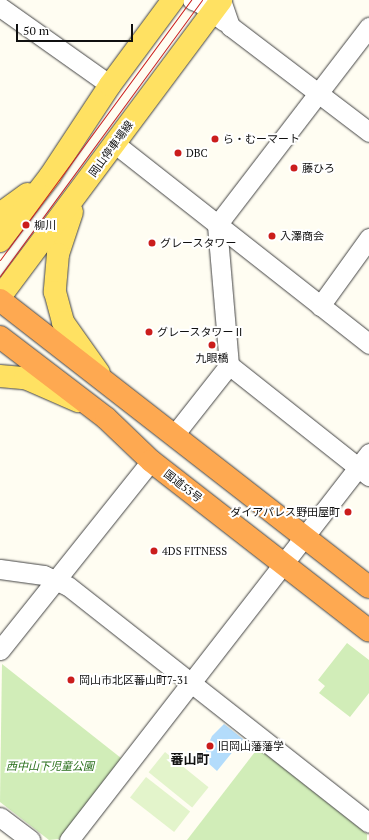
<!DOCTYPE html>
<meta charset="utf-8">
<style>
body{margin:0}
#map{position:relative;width:369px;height:840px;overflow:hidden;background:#fffdf2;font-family:"PT Serif","Noto Sans JP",serif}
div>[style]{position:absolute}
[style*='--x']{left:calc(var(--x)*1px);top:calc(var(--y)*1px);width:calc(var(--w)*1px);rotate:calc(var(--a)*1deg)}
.green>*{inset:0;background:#d1edb8}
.pitch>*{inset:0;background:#e3f4cb;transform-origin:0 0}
.water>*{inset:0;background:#b3dcfb}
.roads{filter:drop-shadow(0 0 1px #434343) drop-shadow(0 0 1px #434343)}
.street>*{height:19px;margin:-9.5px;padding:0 9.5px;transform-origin:9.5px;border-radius:9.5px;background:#fff}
.primary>*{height:22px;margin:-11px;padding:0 11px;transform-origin:11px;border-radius:11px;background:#ffe162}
.highway>*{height:22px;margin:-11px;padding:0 11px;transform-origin:11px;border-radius:11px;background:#fea951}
.tram>*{height:1px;margin:-0.5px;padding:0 0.5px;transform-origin:0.5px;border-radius:0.5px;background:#cb1d1c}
.dots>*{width:11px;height:11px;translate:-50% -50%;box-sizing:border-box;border:2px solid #fff;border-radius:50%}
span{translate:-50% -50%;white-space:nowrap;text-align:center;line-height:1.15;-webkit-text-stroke:4px #fff;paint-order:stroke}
.poi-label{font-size:11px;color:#101010}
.left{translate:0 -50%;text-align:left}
.right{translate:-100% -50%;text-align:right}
.street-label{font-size:11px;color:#101010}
.park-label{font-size:11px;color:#276e1a;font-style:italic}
.quarter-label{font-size:13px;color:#101010;font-weight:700}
.scale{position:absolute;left:16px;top:24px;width:117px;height:18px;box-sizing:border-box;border:2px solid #101010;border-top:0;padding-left:5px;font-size:12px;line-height:14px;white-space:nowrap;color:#101010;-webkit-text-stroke:3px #fff;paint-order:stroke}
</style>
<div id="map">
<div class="green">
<div style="clip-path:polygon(347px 643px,369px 660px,369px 693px,350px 717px,319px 693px,325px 686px,318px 680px)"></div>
<div style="clip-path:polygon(2px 664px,121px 758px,59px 839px,49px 840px,0 802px)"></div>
<div style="clip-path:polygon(258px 748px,367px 834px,367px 840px,187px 840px)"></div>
</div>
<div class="pitch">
<div style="left:165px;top:752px;width:56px;height:26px;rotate:39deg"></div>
<div style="left:146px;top:777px;width:56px;height:26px;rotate:38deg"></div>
</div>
<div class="water">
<div style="clip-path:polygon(224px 724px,243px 739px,217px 771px,207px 762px,206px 749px,212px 736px)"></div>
</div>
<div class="roads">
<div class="street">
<div style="--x:192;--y:0;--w:9;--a:21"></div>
<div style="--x:200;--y:3;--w:30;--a:37"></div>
<div style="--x:221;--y:0;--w:28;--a:71"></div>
<div style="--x:230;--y:26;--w:175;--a:37.3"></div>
<div style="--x:0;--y:7;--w:135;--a:35.3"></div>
<div style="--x:114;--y:143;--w:325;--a:38.2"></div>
<div style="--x:320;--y:306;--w:84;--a:-54.2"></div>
<div style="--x:229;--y:365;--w:179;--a:38.4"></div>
<div style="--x:174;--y:435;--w:89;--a:-51.8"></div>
<div style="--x:229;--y:365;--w:141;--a:-94.9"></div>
<div style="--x:217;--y:225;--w:250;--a:-52.5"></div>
<div style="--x:0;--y:569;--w:44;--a:7.8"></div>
<div style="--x:44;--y:575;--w:26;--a:25"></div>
<div style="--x:68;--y:586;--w:383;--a:38.2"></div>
<div style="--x:0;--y:650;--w:242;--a:-51.4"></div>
<div style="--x:0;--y:817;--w:38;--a:37"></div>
<div style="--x:69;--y:840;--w:490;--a:-52.2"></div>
</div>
<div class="primary">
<div style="--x:72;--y:212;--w:44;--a:108.4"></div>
<div style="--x:58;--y:254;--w:38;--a:95"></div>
<div style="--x:55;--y:292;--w:31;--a:75"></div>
<div style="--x:63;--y:322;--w:62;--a:54.8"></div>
<div style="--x:0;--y:214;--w:34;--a:-36"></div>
<div style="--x:0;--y:241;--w:82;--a:-52.4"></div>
<div style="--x:50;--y:176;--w:109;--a:-56.6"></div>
<div style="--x:110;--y:85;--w:106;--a:-53.5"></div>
<div style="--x:0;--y:297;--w:370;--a:-53.3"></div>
<div style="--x:0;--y:376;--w:25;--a:5"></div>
<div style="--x:25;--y:378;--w:58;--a:23.5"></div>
</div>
<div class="highway">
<div style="--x:0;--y:300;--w:467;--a:37.9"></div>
<div style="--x:0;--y:337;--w:133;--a:37.4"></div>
<div style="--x:106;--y:418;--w:62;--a:43.7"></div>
<div style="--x:151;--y:461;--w:276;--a:37.9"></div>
</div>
</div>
<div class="tram">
<div style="--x:0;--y:260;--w:323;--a:-53.7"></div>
<div style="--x:0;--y:276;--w:342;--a:-53.8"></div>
</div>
<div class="dots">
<div style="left:215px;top:139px;background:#cb1d1c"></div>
<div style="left:178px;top:153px;background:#cb1d1c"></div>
<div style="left:294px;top:168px;background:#cb1d1c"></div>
<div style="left:26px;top:225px;background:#cb1d1c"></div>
<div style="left:272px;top:236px;background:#cb1d1c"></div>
<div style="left:152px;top:243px;background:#cb1d1c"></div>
<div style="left:149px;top:332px;background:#cb1d1c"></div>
<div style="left:212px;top:345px;background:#cb1d1c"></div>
<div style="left:348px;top:512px;background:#cb1d1c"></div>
<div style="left:154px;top:551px;background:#cb1d1c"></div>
<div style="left:71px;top:680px;background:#cb1d1c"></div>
<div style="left:210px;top:746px;background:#cb1d1c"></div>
</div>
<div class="poi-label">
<span class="left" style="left:223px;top:139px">ら・むーマート</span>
<span class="left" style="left:186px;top:153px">DBC</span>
<span class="left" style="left:302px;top:168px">藤ひろ</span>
<span class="left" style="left:34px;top:225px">柳川</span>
<span class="left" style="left:280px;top:236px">入澤商会</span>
<span class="left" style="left:160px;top:243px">グレースタワー</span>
<span class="left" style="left:157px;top:332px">グレースタワーⅡ</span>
<span style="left:212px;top:358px">九眼橋</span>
<span class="right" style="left:340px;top:512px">ダイアパレス野田屋町</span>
<span class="left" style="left:162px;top:551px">4DS FITNESS</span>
<span class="left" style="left:79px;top:680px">岡山市北区蕃山町7-31</span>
<span class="left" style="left:218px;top:746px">旧岡山藩藩学</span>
</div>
<div class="street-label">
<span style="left:111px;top:149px;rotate:-54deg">岡山停車場線</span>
<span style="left:183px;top:486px;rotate:38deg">国道53号</span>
</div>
<div class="park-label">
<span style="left:50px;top:766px">西中山下児童公園</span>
</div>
<div class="quarter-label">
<span style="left:190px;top:759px">蕃山町</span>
</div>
<div class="scale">50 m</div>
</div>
